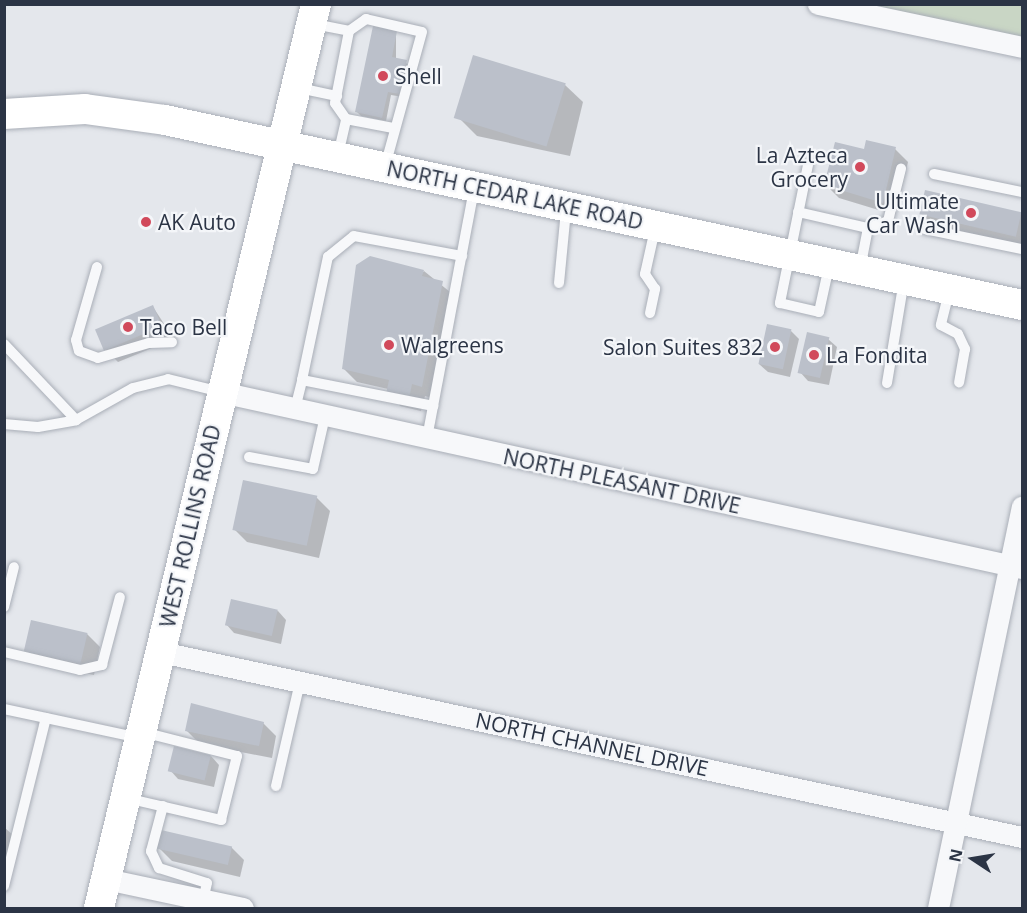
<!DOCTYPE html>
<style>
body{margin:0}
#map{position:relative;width:1027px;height:913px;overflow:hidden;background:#e4e7ec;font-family:"Open Sans",sans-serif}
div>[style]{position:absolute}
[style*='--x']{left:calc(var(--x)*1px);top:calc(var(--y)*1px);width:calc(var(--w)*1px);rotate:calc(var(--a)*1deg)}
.green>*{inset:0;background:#c9d6c5}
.shadow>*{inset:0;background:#0003}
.building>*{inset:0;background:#bbc0ca;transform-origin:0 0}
.roads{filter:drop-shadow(0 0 2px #a9aeb7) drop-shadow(0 0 2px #a9aeb7)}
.service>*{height:10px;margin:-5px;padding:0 5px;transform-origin:5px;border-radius:5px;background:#f7f8fa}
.minor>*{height:21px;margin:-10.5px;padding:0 10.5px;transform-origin:10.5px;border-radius:10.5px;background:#f7f8fa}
.secondary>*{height:30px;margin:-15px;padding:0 15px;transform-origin:15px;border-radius:15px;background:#fff}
.dots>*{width:16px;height:16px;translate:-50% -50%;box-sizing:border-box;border:3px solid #f4f6f9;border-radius:50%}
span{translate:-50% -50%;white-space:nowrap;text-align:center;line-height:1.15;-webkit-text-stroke:4.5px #f4f6f9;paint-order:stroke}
.poi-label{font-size:21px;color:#2b3445}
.left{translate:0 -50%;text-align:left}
.right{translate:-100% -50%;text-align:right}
.street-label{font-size:21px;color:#2b3445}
.frame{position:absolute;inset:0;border:6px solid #2b3445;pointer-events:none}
.north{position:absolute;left:943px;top:829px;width:60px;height:60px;-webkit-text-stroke:4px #f4f6f9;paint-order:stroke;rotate:282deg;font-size:16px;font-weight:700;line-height:24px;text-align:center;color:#2b3445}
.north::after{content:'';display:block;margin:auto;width:21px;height:27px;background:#2b3445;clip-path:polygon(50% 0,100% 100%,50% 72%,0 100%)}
</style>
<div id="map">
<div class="green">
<div style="clip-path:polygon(832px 4px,1022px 5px,1022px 47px)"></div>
</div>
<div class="shadow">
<div style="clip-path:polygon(396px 33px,396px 59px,410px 65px,403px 97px,391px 95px,386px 121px,361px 116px,357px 112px)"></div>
<div style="clip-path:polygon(474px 57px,565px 85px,583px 102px,570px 156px,477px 136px,460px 119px)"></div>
<div style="clip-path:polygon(895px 149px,908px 162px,895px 215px,839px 198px,826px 185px,865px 151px)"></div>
<div style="clip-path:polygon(927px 192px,1022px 214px,1022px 246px,935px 227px,922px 214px)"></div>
<div style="clip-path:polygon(424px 271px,455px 296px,435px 399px,425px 396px,421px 411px,400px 406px,388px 389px,357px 382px,344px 369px)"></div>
<div style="clip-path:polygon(153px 307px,174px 339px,118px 362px,105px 349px)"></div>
<div style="clip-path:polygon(768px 325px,791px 331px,799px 339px,790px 377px,768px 372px,759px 364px)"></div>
<div style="clip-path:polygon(828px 339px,837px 347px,829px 385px,808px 381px,800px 372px)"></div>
<div style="clip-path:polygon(244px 482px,317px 498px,330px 511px,319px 558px,247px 542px,234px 529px)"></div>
<div style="clip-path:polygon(278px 611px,286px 620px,281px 644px,234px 633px,226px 624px)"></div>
<div style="clip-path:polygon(87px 634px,100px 647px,94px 675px,38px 663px,26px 650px)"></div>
<div style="clip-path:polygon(263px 723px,276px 736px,272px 758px,200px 744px,187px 731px)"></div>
<div style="clip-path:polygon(211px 756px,219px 765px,214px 787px,178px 779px,170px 770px)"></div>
<div style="clip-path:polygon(4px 827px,14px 836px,8px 858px,4px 857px)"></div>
<div style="clip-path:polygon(231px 847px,244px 860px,240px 877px,172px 861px,159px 848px)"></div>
</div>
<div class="building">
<div style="clip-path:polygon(373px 26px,397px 31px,392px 57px,407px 60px,400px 94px,388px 92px,382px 118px,355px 112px)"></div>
<div style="left:473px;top:55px;width:97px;height:66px;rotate:17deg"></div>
<div style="clip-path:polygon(866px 140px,896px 147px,883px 203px,824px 185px,835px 142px,864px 149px)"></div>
<div style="left:925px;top:190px;width:99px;height:25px;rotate:13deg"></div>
<div style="clip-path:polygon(370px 256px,424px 270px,422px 276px,443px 281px,422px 387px,412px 384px,409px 399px,386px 394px,389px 380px,342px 369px,356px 265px)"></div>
<div style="left:153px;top:305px;width:23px;height:63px;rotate:67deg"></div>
<div style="left:767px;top:324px;width:25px;height:41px;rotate:12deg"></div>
<div style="left:807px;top:332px;width:23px;height:42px;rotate:13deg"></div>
<div style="left:243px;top:480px;width:76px;height:51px;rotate:12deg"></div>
<div style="left:231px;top:599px;width:48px;height:27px;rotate:13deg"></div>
<div style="left:31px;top:620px;width:58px;height:32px;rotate:13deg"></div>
<div style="clip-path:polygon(191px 703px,264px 722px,259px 746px,185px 731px)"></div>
<div style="left:174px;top:746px;width:38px;height:26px;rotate:14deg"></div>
<div style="left:161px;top:830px;width:73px;height:19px;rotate:13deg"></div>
</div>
<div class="roads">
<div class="service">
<div style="--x:314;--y:24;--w:36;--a:11"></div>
<div style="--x:349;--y:31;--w:21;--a:-35"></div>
<div style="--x:366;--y:19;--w:57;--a:13.1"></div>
<div style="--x:422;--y:32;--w:139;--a:105.4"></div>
<div style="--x:299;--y:88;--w:39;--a:12"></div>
<div style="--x:346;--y:119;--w:48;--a:10.8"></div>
<div style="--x:338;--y:155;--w:37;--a:-77"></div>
<div style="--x:346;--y:119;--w:19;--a:-125"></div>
<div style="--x:335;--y:103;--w:73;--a:-79"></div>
<div style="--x:808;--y:165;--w:141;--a:101.5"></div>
<div style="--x:780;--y:303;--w:40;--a:13"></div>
<div style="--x:819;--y:312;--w:47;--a:-77.7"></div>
<div style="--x:934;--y:174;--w:90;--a:11.6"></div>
<div style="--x:798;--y:212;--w:72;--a:12.9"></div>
<div style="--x:925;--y:229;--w:99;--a:11.7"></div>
<div style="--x:97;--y:267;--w:76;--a:106"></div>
<div style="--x:76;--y:340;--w:11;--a:75"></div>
<div style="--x:79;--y:351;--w:20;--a:20"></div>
<div style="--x:98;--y:358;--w:53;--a:-16.4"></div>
<div style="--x:149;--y:343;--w:23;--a:-2"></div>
<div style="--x:860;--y:269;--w:42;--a:-79"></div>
<div style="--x:868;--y:228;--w:21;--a:-19"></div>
<div style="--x:888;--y:221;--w:54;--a:-76"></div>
<div style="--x:559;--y:283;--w:73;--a:-84.5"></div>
<div style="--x:949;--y:292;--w:34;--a:104"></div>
<div style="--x:941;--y:325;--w:19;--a:28"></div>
<div style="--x:958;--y:334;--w:17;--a:65"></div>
<div style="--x:965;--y:349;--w:34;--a:100"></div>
<div style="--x:650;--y:313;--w:25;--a:-78"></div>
<div style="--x:655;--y:289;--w:18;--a:-124"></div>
<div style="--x:645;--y:274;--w:46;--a:-77.5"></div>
<div style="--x:4;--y:344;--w:105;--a:46.5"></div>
<div style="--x:76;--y:420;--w:65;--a:-29.3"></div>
<div style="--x:133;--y:388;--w:36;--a:-14"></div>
<div style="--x:168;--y:379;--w:55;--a:13.8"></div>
<div style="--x:302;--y:380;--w:126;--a:-78.1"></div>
<div style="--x:328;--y:257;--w:33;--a:-39"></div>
<div style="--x:354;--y:236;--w:110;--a:10.5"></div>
<div style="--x:887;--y:383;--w:104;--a:-80.6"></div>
<div style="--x:295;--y:409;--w:30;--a:-76"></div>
<div style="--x:302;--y:380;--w:134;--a:11.2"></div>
<div style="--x:4;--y:424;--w:34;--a:5"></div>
<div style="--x:38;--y:427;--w:39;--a:-10"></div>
<div style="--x:427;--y:438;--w:253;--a:-79.3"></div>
<div style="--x:249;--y:457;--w:65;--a:10.6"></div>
<div style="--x:313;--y:469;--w:54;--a:-77.2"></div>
<div style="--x:4;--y:607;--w:41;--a:-76"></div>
<div style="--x:4;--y:652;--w:78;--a:13.3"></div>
<div style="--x:80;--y:670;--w:23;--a:-13"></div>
<div style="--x:102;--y:665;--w:70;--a:-75.2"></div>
<div style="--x:4;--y:709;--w:138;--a:12.1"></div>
<div style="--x:276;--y:786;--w:107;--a:-77"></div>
<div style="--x:126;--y:798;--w:98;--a:13"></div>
<div style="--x:221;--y:820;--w:66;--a:-76"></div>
<div style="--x:237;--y:756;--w:98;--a:-165.8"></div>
<div style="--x:163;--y:806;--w:47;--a:104.9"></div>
<div style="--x:151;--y:851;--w:19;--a:65"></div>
<div style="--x:159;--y:868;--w:50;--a:17.4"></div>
<div style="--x:207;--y:883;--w:17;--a:103"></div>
<div style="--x:4;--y:886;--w:173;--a:-76"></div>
</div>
<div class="minor">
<div style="--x:818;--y:4;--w:208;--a:11.9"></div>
<div style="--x:221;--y:392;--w:820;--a:12.39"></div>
<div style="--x:161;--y:652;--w:881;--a:12.13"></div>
<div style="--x:106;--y:879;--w:140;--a:12"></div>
<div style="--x:938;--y:908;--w:410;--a:-78.2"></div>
</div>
<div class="secondary">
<div style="--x:4;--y:114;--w:81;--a:-3.5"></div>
<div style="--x:85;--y:109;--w:81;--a:7.8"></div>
<div style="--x:165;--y:120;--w:877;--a:12.18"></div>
<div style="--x:99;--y:908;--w:930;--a:-76.5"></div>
</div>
</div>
<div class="dots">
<div style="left:383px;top:76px;background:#d1495b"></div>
<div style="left:860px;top:167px;background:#d1495b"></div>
<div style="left:971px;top:213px;background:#d1495b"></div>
<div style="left:146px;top:222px;background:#d1495b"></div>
<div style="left:128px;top:327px;background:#d1495b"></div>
<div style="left:389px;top:345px;background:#d1495b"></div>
<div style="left:775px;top:347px;background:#d1495b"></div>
<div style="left:814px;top:355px;background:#d1495b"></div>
</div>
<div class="poi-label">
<span class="left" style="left:395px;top:76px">Shell</span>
<span class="right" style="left:848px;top:167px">La Azteca<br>Grocery</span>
<span class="right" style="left:959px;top:213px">Ultimate<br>Car Wash</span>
<span class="left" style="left:158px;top:222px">AK Auto</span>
<span class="left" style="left:140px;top:327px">Taco Bell</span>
<span class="left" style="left:401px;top:345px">Walgreens</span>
<span class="right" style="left:763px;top:347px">Salon Suites 832</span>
<span class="left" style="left:826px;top:355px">La Fondita</span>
</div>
<div class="street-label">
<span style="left:515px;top:195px;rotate:12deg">NORTH CEDAR LAKE ROAD</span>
<span style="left:622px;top:481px;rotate:12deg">NORTH PLEASANT DRIVE</span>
<span style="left:190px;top:526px;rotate:-77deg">WEST ROLLINS ROAD</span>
<span style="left:592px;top:744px;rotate:12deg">NORTH CHANNEL DRIVE</span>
</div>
<div class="frame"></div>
<div class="north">N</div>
</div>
